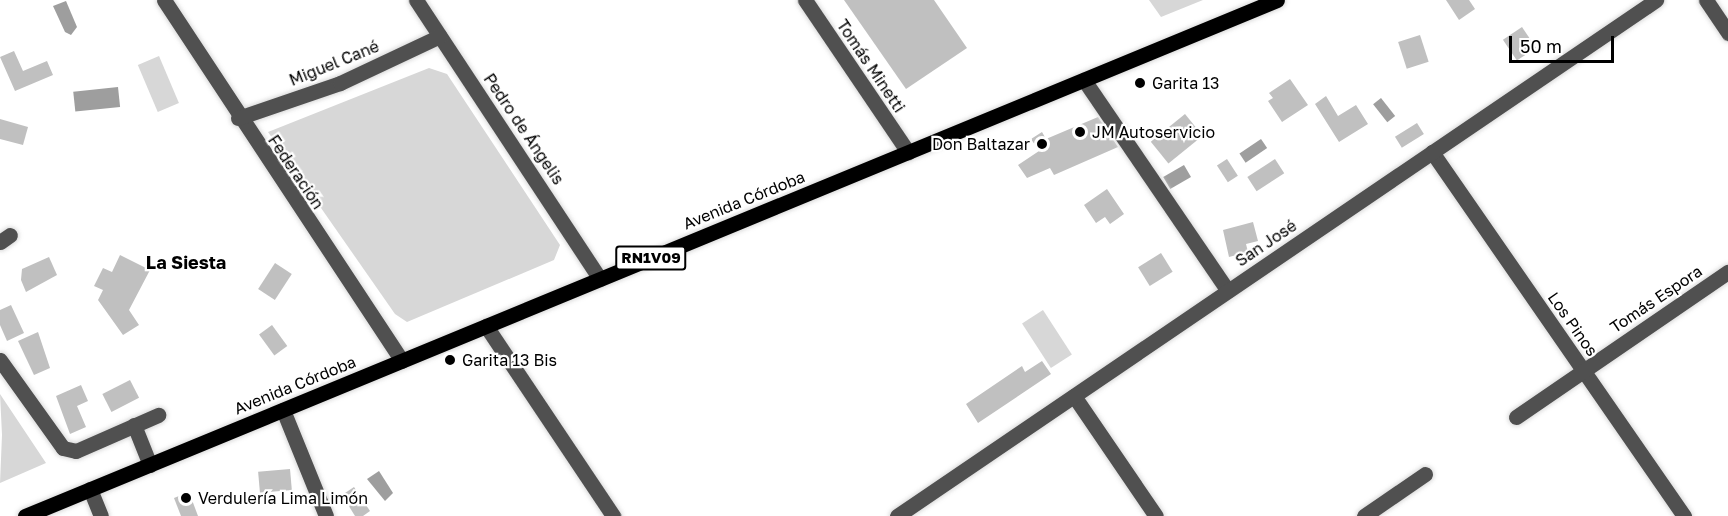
<!DOCTYPE html>
<meta charset="utf-8">
<style>
body{margin:0}
#map{position:relative;width:1728px;height:516px;overflow:hidden;background:#fff;font-family:"Golos Text",sans-serif}
div>[style]{position:absolute}
[style*='--x']{left:calc(var(--x)*1px);top:calc(var(--y)*1px);width:calc(var(--w)*1px);rotate:calc(var(--a)*1deg)}
.green>*{inset:0;background:#d7d7d7;transform-origin:0 0}
.water>*{inset:0;background:#9e9e9e;transform-origin:0 0}
.building>*{inset:0;background:#c0c0c0;transform-origin:0 0}
.roads{filter:drop-shadow(0 0 2px #dbdbdb) drop-shadow(0 0 2px #dbdbdb)}
.minor>*{height:15px;margin:-7.5px;padding:0 7.5px;transform-origin:7.5px;border-radius:7.5px;background:#505050}
.major>*{height:15px;margin:-7.5px;padding:0 7.5px;transform-origin:7.5px;border-radius:7.5px;background:#000}
.dots>*{width:16px;height:16px;translate:-50% -50%;box-sizing:border-box;border:3px solid #fff;border-radius:50%}
span{translate:-50% -50%;white-space:nowrap;text-align:center;line-height:1.15;-webkit-text-stroke:4.5px #fff;paint-order:stroke}
.shield-label span{padding:2px 4px;background:#fff;border:2px solid;border-radius:4px;-webkit-text-stroke-width:0}
.shield-label{font-size:15px;color:#000;font-weight:700}
.street-label{font-size:16px;color:#000}
.poi-label{font-size:16px;color:#000}
.left{translate:0 -50%;text-align:left}
.right{translate:-100% -50%;text-align:right}
.neighbourhood-label{font-size:18px;color:#000;font-weight:700}
.scale{position:absolute;left:1509px;top:36px;width:105px;height:27px;box-sizing:border-box;border:3px solid #000;border-top:0;padding-left:8px;font-size:18px;line-height:21px;white-space:nowrap;color:#000;-webkit-text-stroke:4px #fff;paint-order:stroke}
</style>
<div id="map">
<div class="green">
<div style="clip-path:polygon(1149px 0,1203px 0,1161px 17px)"></div>
<div style="left:159px;top:56px;width:51px;height:23px;rotate:67deg"></div>
<div style="clip-path:polygon(429px 68px,447px 74px,560px 245px,554px 260px,407px 322px,395px 314px,268px 132px)"></div>
<div style="left:1043px;top:310px;width:53px;height:25px;rotate:57deg"></div>
<div style="clip-path:polygon(0 394px,46px 463px,0 483px,2px 435px)"></div>
</div>
<div class="water">
<div style="clip-path:polygon(66px 1px,77px 27px,71px 35px,65px 32px,53px 6px)"></div>
<div style="left:118px;top:87px;width:20px;height:45px;rotate:84deg"></div>
<div style="left:1381px;top:98px;width:23px;height:10px;rotate:52deg"></div>
<div style="left:1261px;top:139px;width:11px;height:26px;rotate:56deg"></div>
<div style="left:1184px;top:165px;width:14px;height:24px;rotate:60deg"></div>
<div style="clip-path:polygon(379px 471px,393px 493px,385px 501px,367px 479px)"></div>
</div>
<div class="building">
<div style="clip-path:polygon(844px 0,934px 0,967px 48px,906px 89px)"></div>
<div style="clip-path:polygon(1446px 0,1469px 0,1475px 9px,1459px 20px)"></div>
<div style="left:1522px;top:27px;width:25px;height:23px;rotate:56deg"></div>
<div style="left:1420px;top:35px;width:28px;height:23px;rotate:72deg"></div>
<div style="clip-path:polygon(14px 51px,23px 71px,47px 61px,53px 75px,15px 91px,0 57px)"></div>
<div style="clip-path:polygon(1290px 79px,1308px 105px,1282px 122px,1268px 101px,1273px 98px,1269px 93px)"></div>
<div style="clip-path:polygon(1326px 96px,1338px 116px,1356px 105px,1368px 124px,1339px 142px,1315px 104px)"></div>
<div style="left:1185px;top:114px;width:28px;height:44px;rotate:51deg"></div>
<div style="clip-path:polygon(1098px 117px,1118px 147px,1054px 175px,1050px 168px,1027px 178px,1018px 165px,1039px 151px,1031px 139px,1042px 132px,1046px 139px)"></div>
<div style="clip-path:polygon(0 119px,28px 127px,23px 145px,0 139px)"></div>
<div style="left:1417px;top:123px;width:13px;height:26px;rotate:58deg"></div>
<div style="left:1227px;top:159px;width:20px;height:12px;rotate:57deg"></div>
<div style="left:1275px;top:159px;width:17px;height:33px;rotate:57deg"></div>
<div style="clip-path:polygon(1107px 189px,1124px 214px,1110px 224px,1105px 217px,1096px 223px,1084px 205px)"></div>
<div style="clip-path:polygon(1253px 222px,1258px 241px,1246px 244px,1248px 252px,1229px 257px,1223px 230px)"></div>
<div style="left:1161px;top:253px;width:22px;height:27px;rotate:58deg"></div>
<div style="clip-path:polygon(120px 255px,150px 270px,129px 310px,139px 325px,123px 335px,98px 300px,103px 290px,94px 286px,103px 268px,112px 272px)"></div>
<div style="clip-path:polygon(49px 257px,57px 275px,26px 292px,21px 280px,22px 269px)"></div>
<div style="left:275px;top:263px;width:20px;height:31px;rotate:33deg"></div>
<div style="clip-path:polygon(11px 305px,24px 333px,7px 341px,0 325px,0 310px)"></div>
<div style="left:272px;top:325px;width:26px;height:16px;rotate:54deg"></div>
<div style="clip-path:polygon(38px 332px,50px 368px,34px 375px,18px 341px)"></div>
<div style="clip-path:polygon(1042px 361px,1051px 374px,978px 423px,966px 404px,1022px 366px,1025px 372px)"></div>
<div style="left:130px;top:380px;width:20px;height:31px;rotate:63deg"></div>
<div style="clip-path:polygon(81px 385px,88px 401px,77px 406px,86px 427px,70px 434px,56px 396px)"></div>
<div style="left:290px;top:469px;width:21px;height:32px;rotate:85deg"></div>
<div style="clip-path:polygon(354px 487px,370px 511px,363px 516px,355px 516px,342px 495px)"></div>
<div style="clip-path:polygon(189px 492px,198px 516px,181px 516px,174px 498px)"></div>
</div>
<div class="roads">
<div class="minor">
<div style="--x:164;--y:0;--w:432;--a:56.6"></div>
<div style="--x:416;--y:0;--w:334;--a:56.6"></div>
<div style="--x:805;--y:0;--w:184;--a:55.9"></div>
<div style="--x:1706;--y:0;--w:40;--a:56"></div>
<div style="--x:1084;--y:80;--w:255;--a:55.7"></div>
<div style="--x:238;--y:118;--w:108;--a:-18.9"></div>
<div style="--x:340;--y:83;--w:110;--a:-25.2"></div>
<div style="--x:1432;--y:152;--w:443;--a:55.3"></div>
<div style="--x:0;--y:242;--w:12;--a:-35"></div>
<div style="--x:486;--y:326;--w:229;--a:56.2"></div>
<div style="--x:0;--y:360;--w:108;--a:54.4"></div>
<div style="--x:63;--y:448;--w:13;--a:13"></div>
<div style="--x:76;--y:451;--w:90;--a:-23.7"></div>
<div style="--x:1074;--y:396;--w:145;--a:55.7"></div>
<div style="--x:283;--y:410;--w:114;--a:67.9"></div>
<div style="--x:1516;--y:417;--w:257;--a:-34.4"></div>
<div style="--x:134;--y:425;--w:43;--a:68.2"></div>
<div style="--x:90;--y:489;--w:29;--a:68"></div>
<div style="--x:897;--y:516;--w:918;--a:-34.21"></div>
<div style="--x:1364;--y:516;--w:74;--a:-34.5"></div>
</div>
<div class="major">
<div style="--x:25;--y:516;--w:1354;--a:-22.4"></div>
</div>
</div>
<div class="dots">
<div style="left:1140px;top:83px;background:#000"></div>
<div style="left:1080px;top:132px;background:#000"></div>
<div style="left:1042px;top:144px;background:#000"></div>
<div style="left:450px;top:360px;background:#000"></div>
<div style="left:186px;top:498px;background:#000"></div>
</div>
<div class="shield-label">
<span style="left:651px;top:258px">RN1V09</span>
</div>
<div class="street-label">
<span style="left:334px;top:63px;rotate:-22deg">Miguel Cané</span>
<span style="left:871px;top:66px;rotate:56deg">Tomás Minetti</span>
<span style="left:524px;top:129px;rotate:56deg">Pedro de Ángelis</span>
<span style="left:296px;top:172px;rotate:56deg">Federación</span>
<span style="left:744px;top:200px;rotate:-22deg">Avenida Córdoba</span>
<span style="left:1266px;top:243px;rotate:-34deg">San José</span>
<span style="left:1656px;top:299px;rotate:-34deg">Tomás Espora</span>
<span style="left:1573px;top:324px;rotate:55deg">Los Pinos</span>
<span style="left:295px;top:385px;rotate:-22deg">Avenida Córdoba</span>
</div>
<div class="poi-label">
<span class="left" style="left:1152px;top:83px">Garita 13</span>
<span class="left" style="left:1092px;top:132px">JM Autoservicio</span>
<span class="right" style="left:1030px;top:144px">Don Baltazar</span>
<span class="left" style="left:462px;top:360px">Garita 13 Bis</span>
<span class="left" style="left:198px;top:498px">Verdulería Lima Limón</span>
</div>
<div class="neighbourhood-label">
<span style="left:186px;top:262px">La Siesta</span>
</div>
<div class="scale">50 m</div>
</div>
